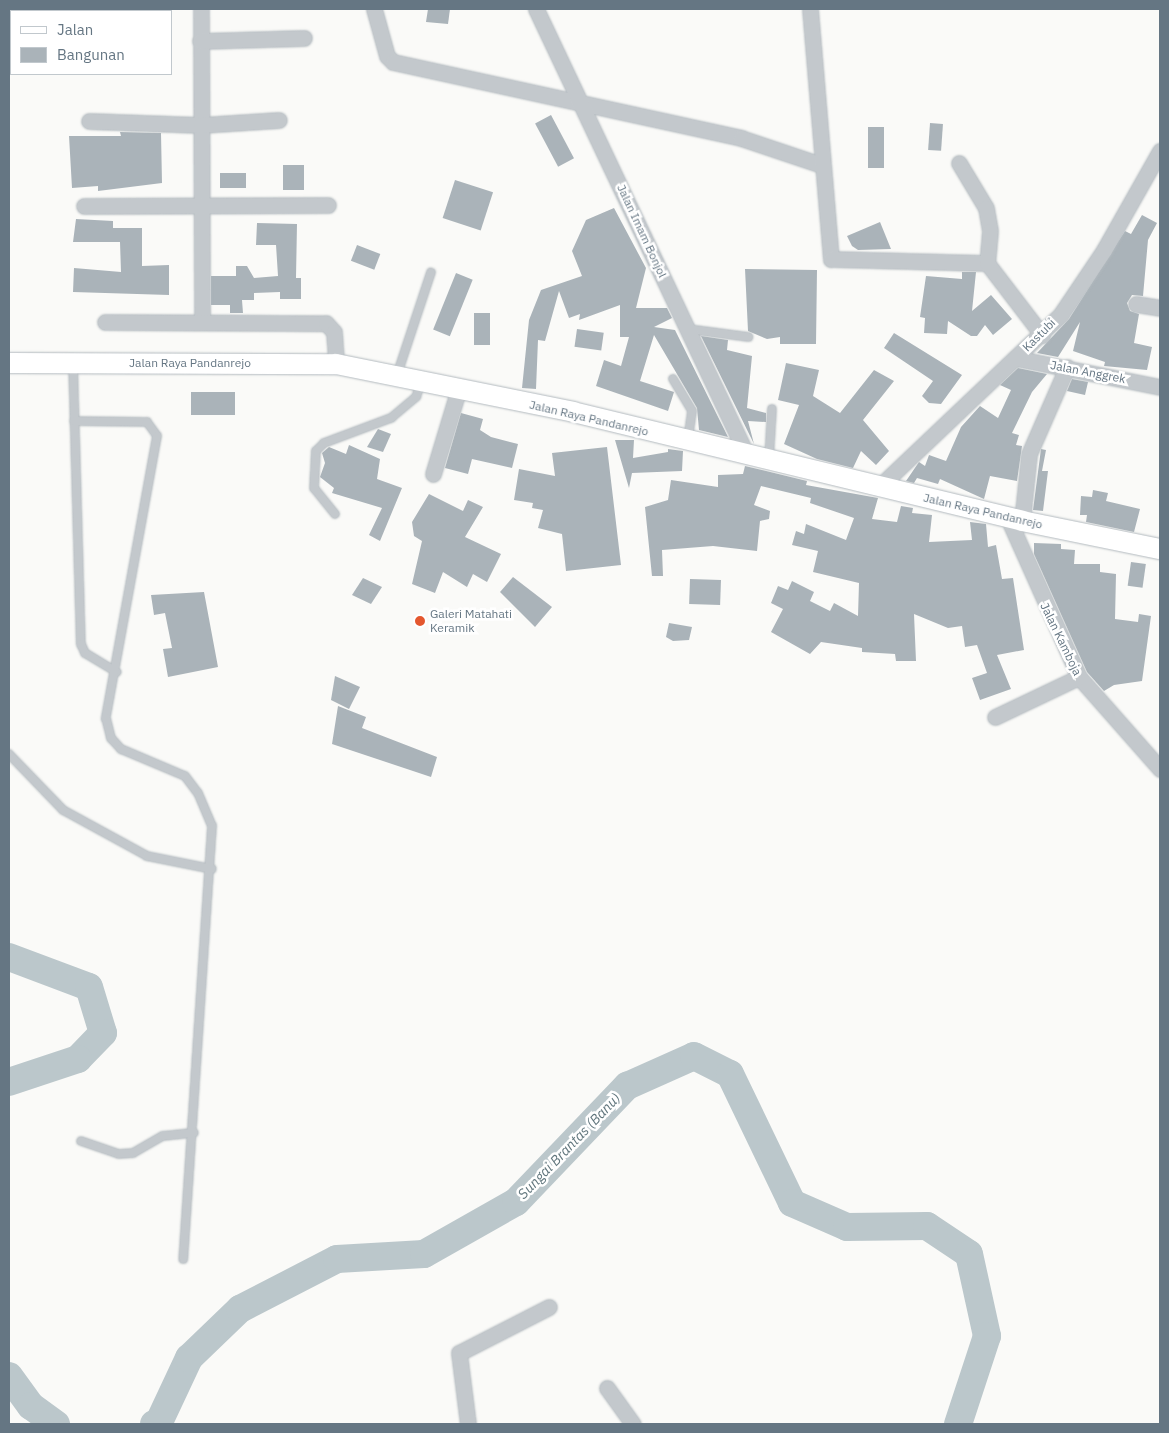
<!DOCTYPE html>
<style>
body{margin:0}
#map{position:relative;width:1169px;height:1433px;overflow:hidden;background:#fafaf8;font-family:"IBM Plex Sans",sans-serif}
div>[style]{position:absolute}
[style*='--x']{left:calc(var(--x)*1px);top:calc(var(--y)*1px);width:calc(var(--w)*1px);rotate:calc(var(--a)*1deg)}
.river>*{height:28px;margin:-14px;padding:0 14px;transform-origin:14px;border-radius:14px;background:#bbc7cb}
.building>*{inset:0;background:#aab3b9;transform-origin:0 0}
.roads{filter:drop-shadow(0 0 1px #b3babf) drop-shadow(0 0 1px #b3babf)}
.lane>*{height:8px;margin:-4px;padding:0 4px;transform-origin:4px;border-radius:4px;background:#c3c8cc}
.street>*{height:15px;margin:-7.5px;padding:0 7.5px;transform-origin:7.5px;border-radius:7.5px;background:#c3c8cc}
.secondary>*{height:20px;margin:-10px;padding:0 10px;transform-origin:10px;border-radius:10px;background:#fff}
.dots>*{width:14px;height:14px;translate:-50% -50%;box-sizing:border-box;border:2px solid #fff;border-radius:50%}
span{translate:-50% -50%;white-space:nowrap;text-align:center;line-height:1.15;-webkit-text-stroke:5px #fff;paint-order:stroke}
.street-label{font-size:12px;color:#657683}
.poi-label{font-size:12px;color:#657683}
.left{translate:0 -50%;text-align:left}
.water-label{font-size:14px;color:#60757c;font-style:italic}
.frame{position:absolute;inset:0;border:10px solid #657683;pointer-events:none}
.legend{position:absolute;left:10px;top:10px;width:162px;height:65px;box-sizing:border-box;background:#fff;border:1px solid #c1c8cd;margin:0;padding:6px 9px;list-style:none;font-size:15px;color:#657683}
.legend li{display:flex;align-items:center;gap:10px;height:25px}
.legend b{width:25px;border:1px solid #c1c8cd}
</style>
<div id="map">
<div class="river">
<div style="--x:9;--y:957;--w:85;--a:20.6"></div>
<div style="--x:89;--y:987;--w:48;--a:73.1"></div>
<div style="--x:103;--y:1033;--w:36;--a:134"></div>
<div style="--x:78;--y:1059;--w:73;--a:161.6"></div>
<div style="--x:9;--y:1376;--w:37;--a:54"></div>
<div style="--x:31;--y:1406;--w:31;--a:36"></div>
<div style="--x:154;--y:1424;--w:5;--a:-22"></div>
<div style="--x:159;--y:1422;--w:71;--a:-64.9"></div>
<div style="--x:189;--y:1358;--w:71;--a:-43.9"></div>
<div style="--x:240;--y:1309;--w:109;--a:-27.3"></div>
<div style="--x:337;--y:1259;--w:87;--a:-3.3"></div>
<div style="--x:424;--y:1254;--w:106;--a:-29.5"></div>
<div style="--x:516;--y:1202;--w:161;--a:-46.3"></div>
<div style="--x:627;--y:1086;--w:73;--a:-24.1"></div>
<div style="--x:694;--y:1056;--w:40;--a:26.6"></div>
<div style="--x:730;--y:1074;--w:143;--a:64.3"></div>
<div style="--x:792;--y:1203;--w:60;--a:23.6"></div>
<div style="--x:847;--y:1227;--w:80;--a:-0.7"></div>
<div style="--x:927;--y:1226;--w:50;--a:33.7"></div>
<div style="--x:969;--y:1254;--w:84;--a:77.6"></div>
<div style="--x:987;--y:1336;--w:93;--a:108.2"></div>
</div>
<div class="building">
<div style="clip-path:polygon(428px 9px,450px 9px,448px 24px,426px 22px)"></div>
<div style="left:551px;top:115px;width:49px;height:18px;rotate:62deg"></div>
<div style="left:930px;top:123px;width:13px;height:27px;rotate:4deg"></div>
<div style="left:868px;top:127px;width:16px;height:41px"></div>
<div style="clip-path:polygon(120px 132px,161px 133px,162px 183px,98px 191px,98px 186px,72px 188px,69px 136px,121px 136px)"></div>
<div style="left:283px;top:165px;width:21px;height:25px"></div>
<div style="left:246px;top:173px;width:15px;height:26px;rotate:90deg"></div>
<div style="left:455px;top:180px;width:40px;height:40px;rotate:18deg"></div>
<div style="clip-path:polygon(614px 208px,646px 268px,636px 308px,667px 308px,672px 318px,654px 327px,675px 330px,728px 437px,699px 430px,697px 408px,654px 335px,640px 381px,674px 392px,668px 411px,596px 386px,604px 360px,621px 366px,629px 337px,620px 337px,620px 305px,579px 320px,580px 314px,569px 318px,559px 291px,545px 341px,538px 340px,536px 389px,522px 388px,529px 320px,541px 290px,582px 276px,572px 251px,586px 220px)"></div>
<div style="clip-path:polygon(1142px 215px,1157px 223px,1148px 240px,1143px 296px,1132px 295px,1127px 303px,1130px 311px,1139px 314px,1134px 343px,1152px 347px,1147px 370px,1104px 366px,1105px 362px,1073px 351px,1080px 322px,1058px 357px,1037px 353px,1069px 319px,1125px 231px,1131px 234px)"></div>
<div style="clip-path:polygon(76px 219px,113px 221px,113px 228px,142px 228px,142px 266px,169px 265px,169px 295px,73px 292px,74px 268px,121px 272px,120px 242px,73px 242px)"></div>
<div style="clip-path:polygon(880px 222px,891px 249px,858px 250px,852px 246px,847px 236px)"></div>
<div style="clip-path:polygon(257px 223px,297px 224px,296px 278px,301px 278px,301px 299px,280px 299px,280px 292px,254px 293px,254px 300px,242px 300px,243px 313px,230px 313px,230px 305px,211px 305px,211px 276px,236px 276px,236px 266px,247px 266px,254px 278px,278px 276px,276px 245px,256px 245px)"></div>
<div style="left:357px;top:245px;width:25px;height:17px;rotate:21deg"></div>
<div style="clip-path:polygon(745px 269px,817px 270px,816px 344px,780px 344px,780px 337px,767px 339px,748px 331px)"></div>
<div style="clip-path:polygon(962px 272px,976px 272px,972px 311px,991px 295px,1012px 319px,993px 335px,985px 325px,977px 336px,971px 336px,948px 321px,947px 334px,924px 333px,925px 318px,920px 317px,926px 276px,962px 279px)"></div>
<div style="left:456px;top:273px;width:18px;height:61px;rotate:22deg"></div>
<div style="left:474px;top:313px;width:16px;height:32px"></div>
<div style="left:577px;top:329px;width:27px;height:18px;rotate:8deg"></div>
<div style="clip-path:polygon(894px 333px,962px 375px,941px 404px,929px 403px,922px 396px,933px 381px,884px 348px)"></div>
<div style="clip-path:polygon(701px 336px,728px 340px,727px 350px,752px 356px,747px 408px,766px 413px,766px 422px,748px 421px,754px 444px)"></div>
<div style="clip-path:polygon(786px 363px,819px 370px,813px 396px,840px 413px,874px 370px,894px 381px,863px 420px,889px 451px,876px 465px,861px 451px,853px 468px,817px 459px,784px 444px,799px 405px,778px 400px)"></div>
<div style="clip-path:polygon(1018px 368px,1047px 374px,1032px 392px,1012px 433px,1019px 435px,1016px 445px,1022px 446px,1017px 481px,990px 476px,984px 499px,940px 479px,938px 484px,917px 478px,914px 483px,906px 481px,919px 462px,925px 466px,929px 455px,946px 461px,961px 427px,980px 406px,998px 418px,1011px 390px,1000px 385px)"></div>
<div style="clip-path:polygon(1072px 379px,1088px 382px,1085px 395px,1067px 391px)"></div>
<div style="left:235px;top:392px;width:23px;height:44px;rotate:90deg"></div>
<div style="clip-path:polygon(461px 413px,483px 419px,480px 430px,491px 437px,518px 444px,512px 468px,472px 459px,468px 474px,445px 468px)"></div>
<div style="clip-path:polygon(378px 429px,391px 434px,383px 452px,367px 447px)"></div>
<div style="clip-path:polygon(615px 440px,634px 440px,633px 458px,668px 452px,668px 449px,683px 451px,682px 471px,632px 473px,629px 488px)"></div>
<div style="clip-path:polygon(349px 445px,380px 459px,377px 479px,402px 488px,380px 541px,369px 535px,382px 508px,332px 493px,334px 488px,320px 477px,325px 463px,322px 453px,329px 447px,346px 454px)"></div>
<div style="clip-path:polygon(607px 447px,621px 565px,566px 571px,562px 534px,538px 528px,543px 510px,532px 508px,533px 503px,514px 500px,519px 469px,555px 476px,552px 453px)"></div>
<div style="clip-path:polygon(1041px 449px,1046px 450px,1042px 471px,1048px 471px,1043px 511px,1033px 510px)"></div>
<div style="clip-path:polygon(745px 466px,807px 481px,806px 485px,878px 498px,872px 519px,897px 522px,901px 506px,913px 508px,912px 513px,932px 515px,929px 542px,972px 540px,970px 522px,986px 524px,988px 547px,996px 545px,1002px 579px,1013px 578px,1024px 650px,997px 655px,1011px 689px,980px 700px,972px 678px,987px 673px,977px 645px,965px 647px,962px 626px,948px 628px,914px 614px,916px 661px,896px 661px,895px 654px,862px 652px,862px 648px,821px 642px,810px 654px,771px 632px,783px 609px,771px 603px,778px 586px,788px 590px,792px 581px,814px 592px,810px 601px,830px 611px,834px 603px,858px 616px,859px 583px,813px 572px,818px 551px,792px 545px,796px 531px,804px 534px,806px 524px,846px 540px,854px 518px,810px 503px,811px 498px,761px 486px,754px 505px,770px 511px,769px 519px,760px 521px,757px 551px,713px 546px,662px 550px,663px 576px,652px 576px,645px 507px,668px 500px,671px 480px,718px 487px,718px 475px,743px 474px)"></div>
<div style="clip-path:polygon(1093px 490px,1108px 493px,1106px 501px,1140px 509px,1134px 532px,1086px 522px,1087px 515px,1080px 515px,1081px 496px,1092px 497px)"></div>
<div style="clip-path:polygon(429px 494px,463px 511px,468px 500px,483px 507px,465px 537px,501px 554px,487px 582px,473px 574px,467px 587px,443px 572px,435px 593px,412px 584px,422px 541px,414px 536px,412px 522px)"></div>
<div style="clip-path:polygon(1034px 543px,1061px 544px,1061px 549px,1075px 550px,1074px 564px,1100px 564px,1100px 572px,1116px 574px,1115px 619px,1138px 622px,1139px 614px,1151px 616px,1142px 681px,1114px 685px,1104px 691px,1087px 672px,1034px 554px)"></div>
<div style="left:1131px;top:562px;width:15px;height:24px;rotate:8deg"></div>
<div style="clip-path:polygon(513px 577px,552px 607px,535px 627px,500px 592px)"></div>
<div style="clip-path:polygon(363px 578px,382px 587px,371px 604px,352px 595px)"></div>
<div style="left:690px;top:579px;width:31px;height:25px;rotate:2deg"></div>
<div style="clip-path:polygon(204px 592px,218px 667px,168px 677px,163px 649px,172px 648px,165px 613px,154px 615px,151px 595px)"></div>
<div style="clip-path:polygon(669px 623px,692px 627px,689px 640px,673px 641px,666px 637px)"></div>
<div style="clip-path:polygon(335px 676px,360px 687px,349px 709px,331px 700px)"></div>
<div style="clip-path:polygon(338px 706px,366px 717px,362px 728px,437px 757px,431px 777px,332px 744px)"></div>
</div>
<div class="roads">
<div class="lane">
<div style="--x:688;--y:329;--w:61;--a:7.6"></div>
<div style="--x:73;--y:363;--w:281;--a:88.4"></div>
<div style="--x:81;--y:644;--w:10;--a:66"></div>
<div style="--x:85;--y:653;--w:37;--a:31"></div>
<div style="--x:397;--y:375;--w:108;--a:-71.7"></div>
<div style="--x:673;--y:379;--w:37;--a:59"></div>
<div style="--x:692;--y:411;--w:28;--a:98"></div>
<div style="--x:74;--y:421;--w:73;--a:0.8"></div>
<div style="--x:147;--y:422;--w:17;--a:54"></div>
<div style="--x:157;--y:436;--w:287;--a:100.3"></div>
<div style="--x:106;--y:718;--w:21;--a:76"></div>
<div style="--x:111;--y:738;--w:15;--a:48"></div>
<div style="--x:121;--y:749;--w:69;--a:22.9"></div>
<div style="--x:185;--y:776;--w:21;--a:53"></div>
<div style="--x:198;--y:793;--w:36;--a:67"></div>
<div style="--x:212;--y:826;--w:434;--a:93.8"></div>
<div style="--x:769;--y:459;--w:50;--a:-86.6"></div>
<div style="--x:335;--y:514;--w:33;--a:-129"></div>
<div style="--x:314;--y:488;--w:37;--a:-87"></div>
<div style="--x:316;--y:451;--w:11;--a:-45"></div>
<div style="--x:324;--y:443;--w:72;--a:-20.5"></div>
<div style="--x:391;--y:418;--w:33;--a:-40"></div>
<div style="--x:416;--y:397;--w:15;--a:-70"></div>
<div style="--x:9;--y:754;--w:78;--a:46"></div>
<div style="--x:63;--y:810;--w:96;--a:28.7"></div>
<div style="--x:147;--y:856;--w:66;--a:11.3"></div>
<div style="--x:81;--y:1141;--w:40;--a:18.9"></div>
<div style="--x:119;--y:1154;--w:14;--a:-4"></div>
<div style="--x:133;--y:1153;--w:34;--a:-30"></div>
<div style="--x:163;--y:1136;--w:31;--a:-6"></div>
</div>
<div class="street">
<div style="--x:201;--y:9;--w:313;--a:89.8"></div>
<div style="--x:374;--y:9;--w:49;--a:74.5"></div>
<div style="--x:387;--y:56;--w:8;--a:45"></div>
<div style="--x:393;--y:62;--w:356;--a:12.3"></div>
<div style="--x:741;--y:138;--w:84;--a:18.6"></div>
<div style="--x:536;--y:9;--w:492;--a:64.7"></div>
<div style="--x:810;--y:9;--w:251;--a:85.2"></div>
<div style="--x:831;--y:259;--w:156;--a:1.5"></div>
<div style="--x:987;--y:263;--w:91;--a:52.6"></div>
<div style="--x:200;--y:41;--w:104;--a:-1.7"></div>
<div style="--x:89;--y:121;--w:112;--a:2"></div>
<div style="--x:201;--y:125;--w:78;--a:-3.7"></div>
<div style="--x:959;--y:163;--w:52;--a:59"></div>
<div style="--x:986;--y:208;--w:23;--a:80"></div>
<div style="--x:990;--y:231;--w:32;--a:95"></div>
<div style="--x:84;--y:206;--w:244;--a:-0.2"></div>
<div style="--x:1136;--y:304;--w:24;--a:9"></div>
<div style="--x:105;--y:322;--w:221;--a:0.3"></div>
<div style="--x:326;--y:323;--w:12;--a:48"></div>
<div style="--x:334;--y:332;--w:32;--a:86"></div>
<div style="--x:1015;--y:358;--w:148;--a:11.3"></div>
<div style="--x:433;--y:474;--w:87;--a:-73.2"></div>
<div style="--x:879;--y:487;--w:251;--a:-43.5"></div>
<div style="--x:1061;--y:314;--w:77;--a:-56.1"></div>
<div style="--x:1104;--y:250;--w:114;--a:-60.5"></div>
<div style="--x:1007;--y:516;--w:176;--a:65.9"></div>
<div style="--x:1079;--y:677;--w:123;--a:48.6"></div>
<div style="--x:1022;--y:521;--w:67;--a:-84"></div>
<div style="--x:1029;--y:454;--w:95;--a:-66.4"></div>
<div style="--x:995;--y:717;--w:93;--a:-25.5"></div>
<div style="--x:607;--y:1388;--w:44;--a:54.2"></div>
<div style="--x:468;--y:1424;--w:72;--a:-97.2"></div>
<div style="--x:459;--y:1353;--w:101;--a:-27.1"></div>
</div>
<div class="secondary">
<div style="--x:9;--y:363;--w:327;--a:0.2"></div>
<div style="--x:336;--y:364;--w:242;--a:11.4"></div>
<div style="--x:573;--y:412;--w:462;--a:13.6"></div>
<div style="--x:1022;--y:521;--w:141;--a:11.5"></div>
</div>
</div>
<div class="dots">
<div style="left:420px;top:621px;background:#e4572e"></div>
</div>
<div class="street-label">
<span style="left:642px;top:231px;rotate:65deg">Jalan Imam Bonjol</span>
<span style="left:1039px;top:335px;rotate:-45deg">Kastubi</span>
<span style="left:190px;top:363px">Jalan Raya Pandanrejo</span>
<span style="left:1088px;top:372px;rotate:11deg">Jalan Anggrek</span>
<span style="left:589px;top:418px;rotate:13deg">Jalan Raya Pandanrejo</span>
<span style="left:983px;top:511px;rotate:13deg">Jalan Raya Pandanrejo</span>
<span style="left:1061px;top:639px;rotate:64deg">Jalan Kamboja</span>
</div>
<div class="poi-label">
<span class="left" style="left:430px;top:621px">Galeri Matahati<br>Keramik</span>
</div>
<div class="water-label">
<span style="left:569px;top:1146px;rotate:-46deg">Sungai Brantas (Banu)</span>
</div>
<div class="frame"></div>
<ul class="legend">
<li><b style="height:6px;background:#fff"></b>Jalan</li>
<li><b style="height:14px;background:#aab3b9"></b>Bangunan</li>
</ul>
</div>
